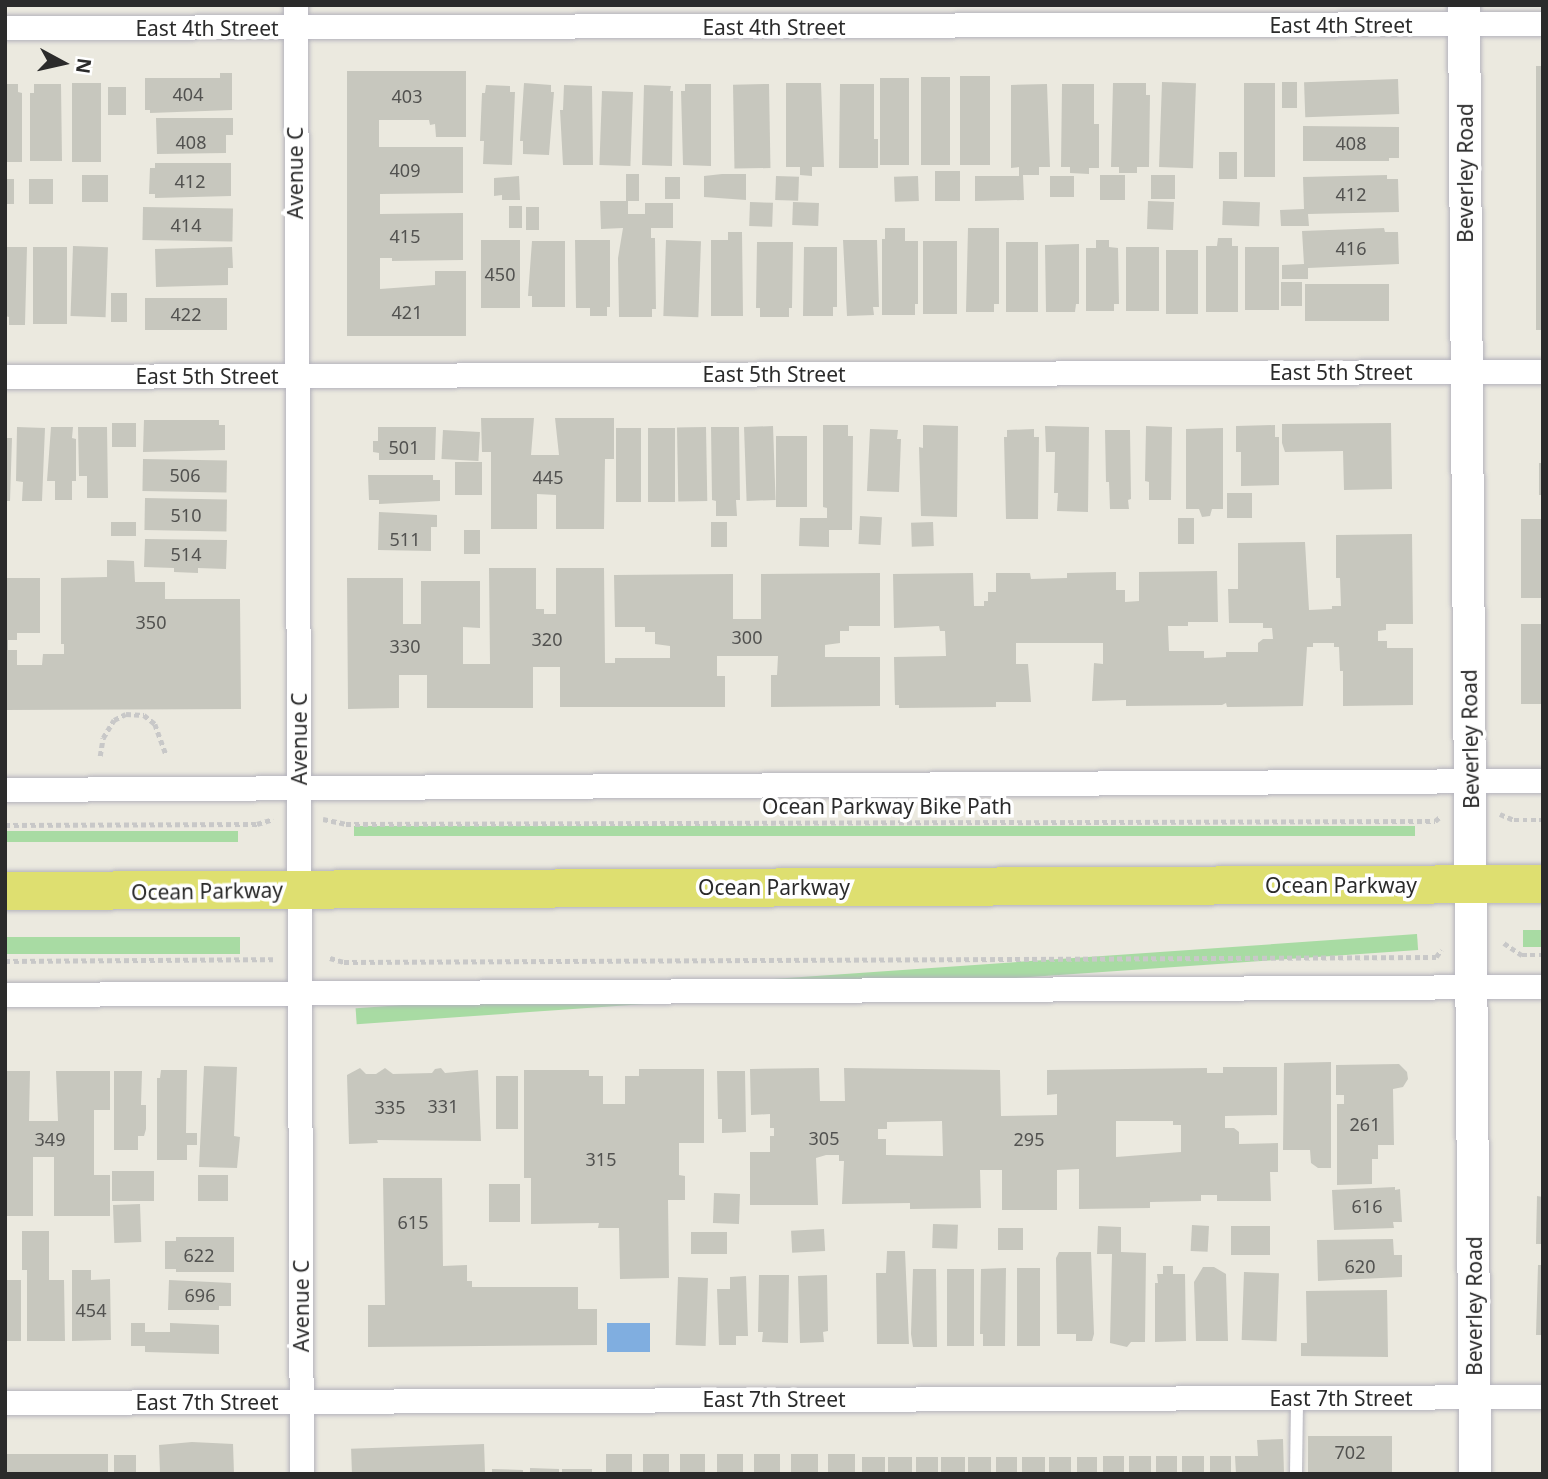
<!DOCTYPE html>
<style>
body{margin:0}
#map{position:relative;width:1548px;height:1479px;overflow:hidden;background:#ebe9df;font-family:"Noto Sans",sans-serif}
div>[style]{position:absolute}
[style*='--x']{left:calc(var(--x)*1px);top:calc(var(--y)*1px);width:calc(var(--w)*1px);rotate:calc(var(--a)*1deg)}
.green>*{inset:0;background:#a8dba3;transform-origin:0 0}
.water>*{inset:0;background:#80aee0;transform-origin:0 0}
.building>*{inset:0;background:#c7c7be;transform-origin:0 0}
.path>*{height:4.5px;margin-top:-2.25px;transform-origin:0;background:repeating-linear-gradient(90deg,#c8c8c8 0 5px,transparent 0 8.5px)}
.roads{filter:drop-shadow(0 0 2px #b4b3bd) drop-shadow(0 0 2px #b4b3bd)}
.service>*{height:12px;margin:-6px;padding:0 6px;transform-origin:6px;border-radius:6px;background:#fff}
.minor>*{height:24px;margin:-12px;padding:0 12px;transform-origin:12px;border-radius:12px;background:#fff}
.tertiary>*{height:32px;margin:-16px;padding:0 16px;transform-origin:16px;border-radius:16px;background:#fff}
.primary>*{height:38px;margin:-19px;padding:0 19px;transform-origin:19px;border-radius:19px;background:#dedf70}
span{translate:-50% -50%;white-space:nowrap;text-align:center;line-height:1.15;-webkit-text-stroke:7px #fff;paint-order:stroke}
.number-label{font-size:18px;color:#525250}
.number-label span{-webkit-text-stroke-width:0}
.street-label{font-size:21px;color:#2b2b2b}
.frame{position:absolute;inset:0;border:7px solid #2b2b2b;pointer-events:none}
.north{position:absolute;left:28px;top:28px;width:70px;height:70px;-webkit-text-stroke:5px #fff;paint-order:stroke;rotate:98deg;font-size:19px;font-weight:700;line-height:28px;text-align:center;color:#2b2b2b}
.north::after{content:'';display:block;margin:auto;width:24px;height:32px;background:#2b2b2b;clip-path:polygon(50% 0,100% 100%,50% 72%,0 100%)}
</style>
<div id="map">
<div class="green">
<div style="left:1415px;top:826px;width:10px;height:1061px;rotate:90deg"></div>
<div style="left:238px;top:831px;width:11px;height:233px;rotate:90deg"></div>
<div style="left:1523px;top:930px;width:20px;height:17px"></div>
<div style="left:1417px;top:934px;width:16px;height:1064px;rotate:86deg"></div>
<div style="left:240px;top:937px;width:17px;height:235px;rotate:90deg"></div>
</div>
<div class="water">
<div style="left:650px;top:1323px;width:29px;height:43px;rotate:90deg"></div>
</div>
<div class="building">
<div style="left:1536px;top:66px;width:7px;height:264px"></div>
<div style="clip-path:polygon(347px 71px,466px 71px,466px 137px,436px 137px,435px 124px,430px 125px,429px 120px,379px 120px,379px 147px,463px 147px,463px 193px,380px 194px,380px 214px,463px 213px,463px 260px,392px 261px,392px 258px,380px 258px,380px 289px,435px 285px,435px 271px,466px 271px,466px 336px,347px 336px)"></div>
<div style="clip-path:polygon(220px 73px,232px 73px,232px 110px,150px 113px,150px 110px,145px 110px,145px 78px,220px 78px)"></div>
<div style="left:960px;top:76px;width:30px;height:89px"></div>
<div style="left:921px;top:77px;width:29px;height:88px"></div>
<div style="left:880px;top:78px;width:29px;height:87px"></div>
<div style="left:1398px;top:79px;width:35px;height:94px;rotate:88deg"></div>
<div style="left:1162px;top:82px;width:34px;height:85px;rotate:2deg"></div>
<div style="left:1282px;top:82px;width:15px;height:26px"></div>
<div style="left:72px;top:83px;width:29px;height:79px"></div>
<div style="clip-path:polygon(524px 83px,551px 85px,551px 92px,554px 92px,549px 155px,523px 154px,523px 141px,520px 141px)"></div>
<div style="clip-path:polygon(786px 83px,821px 83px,824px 167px,812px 167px,812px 176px,800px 175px,800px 167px,786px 167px)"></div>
<div style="clip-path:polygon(1113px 83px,1146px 83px,1146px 95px,1150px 95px,1149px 167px,1137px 167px,1137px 173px,1119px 173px,1119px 167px,1111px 167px)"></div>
<div style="left:1244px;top:83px;width:31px;height:94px"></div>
<div style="clip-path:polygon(5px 84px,18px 84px,18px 92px,22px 93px,22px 162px,5px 162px)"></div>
<div style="clip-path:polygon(34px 84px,61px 84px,62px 161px,30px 161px,30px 93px,34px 93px)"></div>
<div style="clip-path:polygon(685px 84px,711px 84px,711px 166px,683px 165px,681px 91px,685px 91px)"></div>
<div style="left:769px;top:84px;width:84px;height:36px;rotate:89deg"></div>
<div style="clip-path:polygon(840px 84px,874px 84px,874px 139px,878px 139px,878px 168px,839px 168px)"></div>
<div style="clip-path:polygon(1047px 84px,1050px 167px,1039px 167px,1039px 175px,1023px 175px,1024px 200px,975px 201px,975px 176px,1019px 176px,1019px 167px,1011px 168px,1011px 85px)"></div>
<div style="clip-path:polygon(1062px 84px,1094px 84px,1094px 124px,1099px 124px,1099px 168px,1089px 168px,1089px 174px,1070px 173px,1070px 167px,1061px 167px)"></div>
<div style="clip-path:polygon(486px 85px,510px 86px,510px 92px,515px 92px,512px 165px,483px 164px,484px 141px,480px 141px,482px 93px,485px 93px)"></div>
<div style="clip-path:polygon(564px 85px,592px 86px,593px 165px,563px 165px,560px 110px,563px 110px)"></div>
<div style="clip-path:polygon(644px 85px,671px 86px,670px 91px,673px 91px,672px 166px,642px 165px)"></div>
<div style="left:108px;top:87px;width:18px;height:28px"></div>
<div style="left:602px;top:91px;width:31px;height:74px;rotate:2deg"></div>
<div style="clip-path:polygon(156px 118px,233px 118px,233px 135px,226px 135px,226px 153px,157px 154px)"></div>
<div style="clip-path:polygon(1303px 126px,1399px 127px,1399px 158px,1389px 158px,1389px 161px,1303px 161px)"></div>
<div style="left:1219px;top:152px;width:18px;height:27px"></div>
<div style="clip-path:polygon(155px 163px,231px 163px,231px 196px,155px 198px,155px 194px,149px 194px,150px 168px,155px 168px)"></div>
<div style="left:935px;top:171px;width:25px;height:30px"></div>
<div style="clip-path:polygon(626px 174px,639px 174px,639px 201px,628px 201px,628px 214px,645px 214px,645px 203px,673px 203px,673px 228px,651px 228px,651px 238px,655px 238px,656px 309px,652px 309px,652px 317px,619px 317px,618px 258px,623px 228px,601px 229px,600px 201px,626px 201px)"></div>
<div style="clip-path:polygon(722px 174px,746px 174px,746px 200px,704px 197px,704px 176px)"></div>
<div style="left:82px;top:175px;width:26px;height:27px"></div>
<div style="left:1100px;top:175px;width:25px;height:25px"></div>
<div style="left:1151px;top:175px;width:24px;height:24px"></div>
<div style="clip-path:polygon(1387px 175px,1387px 179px,1398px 179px,1399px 212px,1308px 214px,1309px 226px,1281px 226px,1280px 210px,1304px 209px,1303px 177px)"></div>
<div style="clip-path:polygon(519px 176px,520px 200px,502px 200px,502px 195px,494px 196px,494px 178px)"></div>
<div style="left:776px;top:176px;width:23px;height:24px;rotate:2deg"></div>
<div style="left:918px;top:176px;width:25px;height:24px;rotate:88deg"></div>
<div style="left:1050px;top:176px;width:24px;height:21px"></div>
<div style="left:665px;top:177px;width:15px;height:22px"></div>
<div style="left:5px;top:179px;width:9px;height:25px"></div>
<div style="left:29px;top:179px;width:24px;height:25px"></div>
<div style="left:1148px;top:201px;width:26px;height:28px;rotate:2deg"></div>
<div style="left:1223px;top:201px;width:37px;height:24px;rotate:2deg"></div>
<div style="left:750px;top:202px;width:23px;height:24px;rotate:2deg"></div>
<div style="left:793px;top:202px;width:26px;height:23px;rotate:2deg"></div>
<div style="left:509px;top:206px;width:13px;height:22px"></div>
<div style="left:143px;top:207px;width:90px;height:33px;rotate:1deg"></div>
<div style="left:526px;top:207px;width:13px;height:23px"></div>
<div style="clip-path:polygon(885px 228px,905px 228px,905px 241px,918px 241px,918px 304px,915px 304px,915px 315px,882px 315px,882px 239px,885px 239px)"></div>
<div style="clip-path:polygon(968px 228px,999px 228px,999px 304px,994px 304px,994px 312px,966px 312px)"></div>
<div style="clip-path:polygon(1384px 228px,1385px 232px,1398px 232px,1399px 264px,1308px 268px,1308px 279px,1282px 279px,1282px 265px,1304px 264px,1302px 231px)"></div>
<div style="clip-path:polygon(728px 232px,742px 232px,743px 316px,711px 316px,711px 240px,728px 240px)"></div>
<div style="clip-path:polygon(1218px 238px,1232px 238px,1232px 246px,1238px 246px,1238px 312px,1206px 312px,1206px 246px,1217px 246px)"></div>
<div style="left:481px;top:240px;width:39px;height:68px"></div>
<div style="clip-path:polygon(575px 240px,610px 240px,610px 307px,607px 307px,607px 316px,590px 316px,590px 308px,576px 308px)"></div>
<div style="left:666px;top:240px;width:35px;height:76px;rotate:2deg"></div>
<div style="clip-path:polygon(843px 240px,877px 240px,879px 307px,873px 307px,874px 315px,847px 316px)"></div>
<div style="clip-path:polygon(1096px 240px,1109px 240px,1109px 247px,1118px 248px,1119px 304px,1114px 304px,1114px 311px,1086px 311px,1086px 248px,1096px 248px)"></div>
<div style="clip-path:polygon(532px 241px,565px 241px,565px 307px,532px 307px,532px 296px,528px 296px)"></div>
<div style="left:923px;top:241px;width:34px;height:73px"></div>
<div style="clip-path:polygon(757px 242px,793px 242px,792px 308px,789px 308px,789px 317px,760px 317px,760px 308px,756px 308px)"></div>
<div style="left:1006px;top:242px;width:32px;height:70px"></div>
<div style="clip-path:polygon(1079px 244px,1079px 304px,1076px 304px,1075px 312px,1046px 312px,1045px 245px)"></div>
<div style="left:73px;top:246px;width:35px;height:70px;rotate:2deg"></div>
<div style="clip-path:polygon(5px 247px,27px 247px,25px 325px,9px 325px,9px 317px,5px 316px)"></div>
<div style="left:33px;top:247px;width:34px;height:77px"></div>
<div style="clip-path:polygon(232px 247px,233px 268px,228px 268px,228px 285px,156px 287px,155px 249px)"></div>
<div style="clip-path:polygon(804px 247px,837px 247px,837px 307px,833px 307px,833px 316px,803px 316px)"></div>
<div style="left:1126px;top:247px;width:33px;height:64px"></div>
<div style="left:1245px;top:247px;width:34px;height:63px"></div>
<div style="left:1166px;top:250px;width:32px;height:64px"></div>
<div style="left:1281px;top:282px;width:21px;height:24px"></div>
<div style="left:1389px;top:284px;width:37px;height:84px;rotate:90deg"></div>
<div style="left:111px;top:293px;width:16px;height:29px"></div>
<div style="left:145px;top:298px;width:82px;height:32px"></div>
<div style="clip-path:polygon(481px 418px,534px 418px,531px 455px,559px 455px,555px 418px,614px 418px,614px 459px,605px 459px,604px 529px,556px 529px,556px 495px,537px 494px,537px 529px,491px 529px,491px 452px,482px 452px)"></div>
<div style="clip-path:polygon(144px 420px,219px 420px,219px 425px,225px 425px,225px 450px,143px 452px)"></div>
<div style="left:112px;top:423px;width:24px;height:24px"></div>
<div style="clip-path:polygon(1391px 423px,1392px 489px,1344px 490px,1343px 451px,1285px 452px,1282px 443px,1282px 424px)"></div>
<div style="clip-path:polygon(823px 425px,848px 425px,848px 436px,853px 436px,852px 530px,829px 530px,829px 547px,799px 546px,800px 518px,827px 518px,827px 508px,823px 507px)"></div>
<div style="clip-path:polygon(923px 425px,958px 426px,957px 517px,921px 516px,919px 447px,923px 448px)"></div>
<div style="clip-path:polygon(1275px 425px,1275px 437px,1279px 437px,1279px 485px,1241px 486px,1241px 452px,1236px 452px,1236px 426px)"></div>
<div style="left:773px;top:426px;width:74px;height:29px;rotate:88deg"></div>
<div style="clip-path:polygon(1045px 426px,1089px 427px,1088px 512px,1057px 511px,1058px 493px,1054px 493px,1055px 452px,1046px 452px)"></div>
<div style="clip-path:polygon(1146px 426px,1172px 427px,1171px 500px,1149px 500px,1149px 482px,1145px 481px)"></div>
<div style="clip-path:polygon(17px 427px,45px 428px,42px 501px,22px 501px,23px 482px,16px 481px)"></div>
<div style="clip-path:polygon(51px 427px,73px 427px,72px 438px,76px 439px,76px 481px,72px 481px,72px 500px,55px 500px,55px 481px,47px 481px)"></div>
<div style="clip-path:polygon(78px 427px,107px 427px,108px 498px,87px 498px,87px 476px,79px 476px)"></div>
<div style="clip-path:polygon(378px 427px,436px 427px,435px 460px,379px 460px,379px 453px,373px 452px,373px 441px,378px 441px)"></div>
<div style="left:706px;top:427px;width:74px;height:29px;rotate:89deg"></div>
<div style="clip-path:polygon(711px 427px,739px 427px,740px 500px,736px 500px,737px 516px,716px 516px,716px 501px,712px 500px)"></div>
<div style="left:616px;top:428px;width:25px;height:74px"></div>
<div style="left:648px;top:428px;width:27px;height:74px"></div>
<div style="clip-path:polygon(1223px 428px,1223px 509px,1212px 509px,1210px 516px,1202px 517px,1199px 509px,1186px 509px,1186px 429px)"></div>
<div style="clip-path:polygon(870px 429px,898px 430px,897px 439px,901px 439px,899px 492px,867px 491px)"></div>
<div style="clip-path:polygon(1034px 429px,1034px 437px,1039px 437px,1038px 519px,1006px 519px,1004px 437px,1007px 437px,1007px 430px)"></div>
<div style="left:443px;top:430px;width:37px;height:29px;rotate:3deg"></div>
<div style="clip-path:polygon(1105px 430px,1130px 430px,1131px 499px,1128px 500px,1129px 509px,1110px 509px,1109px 482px,1106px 482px)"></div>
<div style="left:776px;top:436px;width:31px;height:71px"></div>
<div style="clip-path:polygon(5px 438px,12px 438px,10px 501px,5px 501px)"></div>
<div style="left:143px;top:459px;width:84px;height:32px;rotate:1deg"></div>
<div style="left:455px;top:462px;width:27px;height:33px"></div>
<div style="left:1539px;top:463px;width:4px;height:32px"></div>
<div style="clip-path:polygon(368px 475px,433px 475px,433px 480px,440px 480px,440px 501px,379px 504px,379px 500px,369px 500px)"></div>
<div style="left:1227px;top:493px;width:25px;height:25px"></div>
<div style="left:145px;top:498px;width:82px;height:32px;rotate:1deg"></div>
<div style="clip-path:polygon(379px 512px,437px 515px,437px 527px,431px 527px,431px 551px,378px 550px)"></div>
<div style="left:860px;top:516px;width:22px;height:28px;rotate:3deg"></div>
<div style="left:1178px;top:518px;width:16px;height:26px"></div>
<div style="left:1521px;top:519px;width:22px;height:79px"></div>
<div style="left:111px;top:522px;width:25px;height:14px"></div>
<div style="left:711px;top:522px;width:16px;height:25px"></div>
<div style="left:933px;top:522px;width:24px;height:22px;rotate:88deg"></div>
<div style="left:464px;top:530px;width:16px;height:24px"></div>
<div style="clip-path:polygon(1412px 534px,1413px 624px,1386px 624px,1386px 630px,1378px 631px,1378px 641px,1387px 641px,1387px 648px,1413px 648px,1413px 705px,1343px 706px,1343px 671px,1340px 671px,1339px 647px,1334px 647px,1334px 643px,1313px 643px,1313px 647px,1307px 647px,1303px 706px,1227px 707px,1226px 703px,1222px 705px,1126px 706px,1126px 700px,1092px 701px,1094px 663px,1103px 664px,1103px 643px,1016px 643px,1016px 664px,1028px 664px,1031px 702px,996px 702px,996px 707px,899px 708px,899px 705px,895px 705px,894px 657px,946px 656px,945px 631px,940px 631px,939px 626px,894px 628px,893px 574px,973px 573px,974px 606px,984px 606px,984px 601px,988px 601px,988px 592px,996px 592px,996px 573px,1030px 573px,1031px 579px,1067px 578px,1067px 573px,1116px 572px,1116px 590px,1125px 590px,1125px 602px,1139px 601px,1139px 572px,1217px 571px,1218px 622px,1188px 622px,1188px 626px,1168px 626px,1169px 651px,1204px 651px,1204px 658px,1226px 657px,1226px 652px,1258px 652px,1258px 643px,1263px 639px,1273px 639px,1272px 628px,1263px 628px,1263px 623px,1229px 623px,1228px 589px,1238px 589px,1238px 543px,1305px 542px,1309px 610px,1332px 609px,1332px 606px,1341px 606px,1340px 578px,1336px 578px,1336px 535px)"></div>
<div style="clip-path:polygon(145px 539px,227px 540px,226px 569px,198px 568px,198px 573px,174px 572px,174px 568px,144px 567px)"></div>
<div style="clip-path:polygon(107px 560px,134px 561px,135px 582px,165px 582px,165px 599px,240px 599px,241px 709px,5px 710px,5px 578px,40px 578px,40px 633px,17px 633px,17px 640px,8px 640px,8px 650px,17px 650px,17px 665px,42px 665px,43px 654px,64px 654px,64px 644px,61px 644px,61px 578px,107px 577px)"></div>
<div style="clip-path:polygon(489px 568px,536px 568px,536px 609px,544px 609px,544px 614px,556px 614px,556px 568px,604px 568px,605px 663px,615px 663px,615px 658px,670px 658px,670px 646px,655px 644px,655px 632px,645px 632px,645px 627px,615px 627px,614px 575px,733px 574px,733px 619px,761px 619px,761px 574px,880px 573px,880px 626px,849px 626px,849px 631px,840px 631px,840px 643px,825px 645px,825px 657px,880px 657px,880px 706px,771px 707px,771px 675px,777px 675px,778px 656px,717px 656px,717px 676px,725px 676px,725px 707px,560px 707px,560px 667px,533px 667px,533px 708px,427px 708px,427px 675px,399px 675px,399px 708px,348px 709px,347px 578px,403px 578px,403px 624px,421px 624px,421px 581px,480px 581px,480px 628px,463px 627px,463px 664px,490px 664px)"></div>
<div style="left:1521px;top:624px;width:21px;height:80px"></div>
<div style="clip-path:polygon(1331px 1062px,1331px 1168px,1318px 1168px,1311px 1163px,1310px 1150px,1283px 1150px,1284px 1063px)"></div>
<div style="clip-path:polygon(1399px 1064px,1407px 1072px,1408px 1079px,1403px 1087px,1393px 1089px,1394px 1145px,1378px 1145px,1378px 1159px,1372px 1159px,1372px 1184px,1337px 1185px,1337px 1104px,1344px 1104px,1344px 1095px,1336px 1095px,1336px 1065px)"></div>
<div style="clip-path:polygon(204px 1066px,237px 1067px,234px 1136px,240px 1137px,237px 1168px,199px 1167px)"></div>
<div style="clip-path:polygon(evenodd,1223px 1067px,1277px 1067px,1277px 1115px,1225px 1116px,1225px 1128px,1234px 1128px,1239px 1132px,1239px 1144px,1278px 1143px,1278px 1172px,1270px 1172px,1271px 1201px,1217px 1201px,1217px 1195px,1201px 1195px,1201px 1201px,1150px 1202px,1150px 1208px,1079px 1209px,1079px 1169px,1057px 1170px,1057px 1210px,1002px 1210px,1002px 1170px,980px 1170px,981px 1208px,910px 1209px,910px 1203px,842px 1204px,844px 1161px,839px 1161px,839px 1155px,826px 1155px,816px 1158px,818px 1205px,750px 1205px,750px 1152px,770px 1152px,770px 1136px,774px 1136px,774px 1128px,770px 1128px,770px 1114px,751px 1115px,750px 1069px,819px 1068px,820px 1101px,845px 1101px,844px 1068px,1000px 1070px,1001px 1116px,1057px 1115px,1057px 1094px,1047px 1095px,1047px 1070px,1207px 1068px,1207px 1073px,1223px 1073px,1223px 1067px,942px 1121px,943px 1156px,886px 1155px,886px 1139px,878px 1139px,878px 1129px,887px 1129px,887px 1122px,942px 1121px,1223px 1067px,1116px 1121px,1173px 1121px,1173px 1125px,1181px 1125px,1181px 1152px,1116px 1157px,1116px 1121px)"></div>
<div style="clip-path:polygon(360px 1068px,366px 1074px,376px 1074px,385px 1068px,393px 1074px,432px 1073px,435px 1069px,441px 1068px,445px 1073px,478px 1070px,481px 1141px,377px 1140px,378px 1143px,349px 1144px,347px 1075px)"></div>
<div style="clip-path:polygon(639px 1069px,704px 1069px,704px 1143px,679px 1143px,679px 1175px,685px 1176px,685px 1200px,668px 1200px,669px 1278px,620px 1279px,619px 1228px,598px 1228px,599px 1223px,531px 1224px,531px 1178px,524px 1178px,524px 1070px,589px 1070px,589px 1076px,603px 1076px,603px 1104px,625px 1104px,625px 1076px,639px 1076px)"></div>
<div style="clip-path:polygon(161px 1070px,187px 1070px,186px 1133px,197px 1133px,197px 1145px,187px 1145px,187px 1160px,157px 1160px,157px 1078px,160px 1078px)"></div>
<div style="clip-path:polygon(5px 1071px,30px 1071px,29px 1121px,58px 1121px,56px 1071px,110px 1071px,110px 1110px,94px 1110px,94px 1175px,110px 1175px,110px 1216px,54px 1216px,54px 1157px,33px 1157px,33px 1216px,5px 1216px)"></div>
<div style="clip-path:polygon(114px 1071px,142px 1071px,141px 1105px,146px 1105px,146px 1129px,144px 1136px,138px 1136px,138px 1150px,114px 1150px)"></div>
<div style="clip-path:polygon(717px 1071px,745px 1071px,746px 1132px,722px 1133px,722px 1119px,718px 1119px)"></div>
<div style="left:496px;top:1076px;width:22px;height:53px"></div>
<div style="left:154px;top:1171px;width:30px;height:42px;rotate:90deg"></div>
<div style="left:198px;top:1175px;width:30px;height:26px"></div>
<div style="clip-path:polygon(383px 1178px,442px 1178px,443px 1266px,467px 1265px,467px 1281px,472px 1281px,472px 1287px,578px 1287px,578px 1309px,597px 1309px,597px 1345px,368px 1347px,368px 1305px,385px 1305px)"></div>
<div style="left:489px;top:1184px;width:31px;height:38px"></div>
<div style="clip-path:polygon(1395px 1187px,1395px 1190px,1400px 1189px,1402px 1222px,1393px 1222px,1394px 1228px,1334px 1230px,1332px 1190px)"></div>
<div style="left:714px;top:1193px;width:26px;height:30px;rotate:2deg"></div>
<div style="clip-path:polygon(1537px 1196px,1543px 1197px,1543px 1244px,1536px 1244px)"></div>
<div style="left:140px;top:1204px;width:38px;height:27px;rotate:88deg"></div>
<div style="left:933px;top:1224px;width:25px;height:24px;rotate:2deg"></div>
<div style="left:1192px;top:1225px;width:17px;height:26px;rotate:3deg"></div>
<div style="clip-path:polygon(1098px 1226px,1121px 1227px,1121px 1252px,1146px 1253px,1145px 1342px,1131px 1342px,1127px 1347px,1110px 1343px,1112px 1254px,1097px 1254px)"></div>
<div style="left:1231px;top:1226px;width:39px;height:29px"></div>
<div style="left:998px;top:1228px;width:25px;height:22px"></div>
<div style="left:824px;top:1229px;width:22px;height:33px;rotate:87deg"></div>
<div style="clip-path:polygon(22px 1231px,49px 1231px,49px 1280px,64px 1280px,65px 1341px,27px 1341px,27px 1270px,22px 1270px)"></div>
<div style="left:691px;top:1232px;width:36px;height:22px"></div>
<div style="clip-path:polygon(176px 1237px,234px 1237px,234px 1272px,176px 1272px,176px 1269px,165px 1269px,165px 1241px,176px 1241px)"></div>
<div style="clip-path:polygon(1393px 1239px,1394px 1255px,1402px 1255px,1402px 1277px,1318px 1281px,1317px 1240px)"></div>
<div style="clip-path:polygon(887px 1251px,905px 1251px,909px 1344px,877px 1344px,876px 1273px,886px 1273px)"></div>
<div style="clip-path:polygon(1059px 1252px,1091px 1252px,1094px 1334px,1092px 1341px,1076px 1341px,1076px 1334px,1057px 1334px,1056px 1258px)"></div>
<div style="clip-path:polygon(1538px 1265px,1543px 1265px,1543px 1335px,1536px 1335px)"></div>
<div style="clip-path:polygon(1163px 1266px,1173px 1266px,1173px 1274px,1185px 1274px,1186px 1341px,1155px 1342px,1155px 1283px,1158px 1283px,1157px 1274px,1163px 1274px)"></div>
<div style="clip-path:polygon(1203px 1267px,1214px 1267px,1226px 1274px,1228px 1341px,1196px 1341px,1194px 1282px)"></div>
<div style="clip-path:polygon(1006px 1268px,1005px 1346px,983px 1346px,983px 1334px,980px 1334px,981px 1269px)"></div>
<div style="left:1017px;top:1268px;width:23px;height:78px"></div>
<div style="clip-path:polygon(913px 1269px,936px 1269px,937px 1347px,913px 1347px,911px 1334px)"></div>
<div style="left:947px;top:1269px;width:27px;height:77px"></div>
<div style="clip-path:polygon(72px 1270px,91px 1270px,91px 1280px,110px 1279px,111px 1340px,72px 1341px)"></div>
<div style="left:1244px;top:1272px;width:35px;height:68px;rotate:2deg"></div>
<div style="clip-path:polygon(759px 1275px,789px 1275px,788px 1343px,762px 1342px,763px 1332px,758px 1332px)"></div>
<div style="clip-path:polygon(827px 1275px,828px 1331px,823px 1332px,824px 1342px,800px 1343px,798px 1276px)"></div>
<div style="clip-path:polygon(746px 1276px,748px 1336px,736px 1336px,736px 1345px,719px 1345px,717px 1289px,730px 1289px,730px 1277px)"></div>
<div style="left:678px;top:1277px;width:30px;height:68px;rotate:2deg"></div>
<div style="left:5px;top:1280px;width:16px;height:61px"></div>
<div style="clip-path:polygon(169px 1280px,231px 1283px,231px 1306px,219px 1306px,219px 1310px,168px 1310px)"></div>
<div style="clip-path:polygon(1387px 1290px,1388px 1357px,1301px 1356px,1301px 1343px,1307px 1343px,1306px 1291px)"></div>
<div style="clip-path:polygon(131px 1323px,145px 1323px,145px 1332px,170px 1332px,170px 1323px,219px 1325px,219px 1354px,145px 1352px,145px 1346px,131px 1346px)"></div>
<div style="left:1392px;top:1436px;width:38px;height:84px;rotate:90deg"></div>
<div style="clip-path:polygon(1283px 1439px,1284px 1474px,1236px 1474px,1235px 1456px,1258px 1456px,1257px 1440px)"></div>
<div style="clip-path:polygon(192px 1442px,233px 1444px,234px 1474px,160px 1474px,159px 1445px)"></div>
<div style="left:484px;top:1444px;width:30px;height:133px;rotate:88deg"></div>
<div style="left:5px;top:1454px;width:103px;height:20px"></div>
<div style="left:606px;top:1454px;width:26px;height:20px"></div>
<div style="left:643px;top:1454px;width:26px;height:20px"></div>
<div style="left:680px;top:1454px;width:25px;height:20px"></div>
<div style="left:717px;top:1454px;width:26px;height:20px"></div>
<div style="left:754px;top:1454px;width:26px;height:20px"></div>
<div style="left:791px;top:1454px;width:27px;height:20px"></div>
<div style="left:828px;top:1454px;width:27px;height:20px"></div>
<div style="left:114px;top:1455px;width:22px;height:19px"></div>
<div style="left:1124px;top:1456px;width:18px;height:21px;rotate:90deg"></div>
<div style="left:1129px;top:1456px;width:22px;height:18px"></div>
<div style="left:1156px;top:1456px;width:21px;height:18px"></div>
<div style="left:1182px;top:1456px;width:22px;height:18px"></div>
<div style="left:1210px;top:1456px;width:21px;height:18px"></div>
<div style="left:862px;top:1457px;width:23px;height:17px"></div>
<div style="left:888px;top:1457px;width:24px;height:17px"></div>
<div style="left:916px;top:1457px;width:22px;height:17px"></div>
<div style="left:941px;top:1457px;width:24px;height:17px"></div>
<div style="left:968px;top:1457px;width:23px;height:17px"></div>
<div style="left:996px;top:1457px;width:21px;height:17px"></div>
<div style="left:1022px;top:1457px;width:23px;height:17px"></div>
<div style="left:1049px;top:1457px;width:22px;height:17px"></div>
<div style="left:1077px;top:1457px;width:20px;height:17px"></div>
<div style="clip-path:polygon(530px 1468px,559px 1469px,559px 1474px,530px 1474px)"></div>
<div style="clip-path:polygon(492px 1469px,523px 1470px,523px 1474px,492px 1474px)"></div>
<div style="left:562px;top:1469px;width:30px;height:5px"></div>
</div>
<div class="path">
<div style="--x:100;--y:756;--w:18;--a:-81"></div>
<div style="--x:103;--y:738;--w:21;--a:-59"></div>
<div style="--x:114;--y:720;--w:13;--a:-27"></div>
<div style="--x:126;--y:714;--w:18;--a:3"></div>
<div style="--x:144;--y:715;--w:14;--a:39"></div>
<div style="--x:155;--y:724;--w:33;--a:70"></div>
<div style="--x:1500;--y:814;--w:15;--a:23"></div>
<div style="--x:1514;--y:820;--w:29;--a:0"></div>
<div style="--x:323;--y:819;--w:24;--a:12"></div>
<div style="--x:346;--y:824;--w:1089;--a:-0.16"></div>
<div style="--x:1435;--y:821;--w:6;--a:-39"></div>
<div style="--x:5;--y:825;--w:252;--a:-0.2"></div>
<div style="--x:257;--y:824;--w:17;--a:-17"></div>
<div style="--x:1504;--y:943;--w:22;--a:34"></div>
<div style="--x:1522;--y:955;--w:21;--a:0"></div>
<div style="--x:330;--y:958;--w:15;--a:16"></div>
<div style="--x:344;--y:962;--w:1092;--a:-0.26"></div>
<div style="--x:1436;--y:957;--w:9;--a:-54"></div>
<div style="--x:5;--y:961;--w:268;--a:-0.4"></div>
</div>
<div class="roads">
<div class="service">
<div style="--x:1296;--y:1474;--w:76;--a:-89.2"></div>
</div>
<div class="minor">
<div style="--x:296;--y:5;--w:1469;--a:89.77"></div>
<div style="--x:5;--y:28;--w:1538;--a:-0.15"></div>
<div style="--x:5;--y:377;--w:1538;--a:-0.19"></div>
<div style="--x:5;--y:790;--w:1538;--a:-0.34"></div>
<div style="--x:5;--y:995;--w:1538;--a:-0.3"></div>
<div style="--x:5;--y:1403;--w:1538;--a:-0.22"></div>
</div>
<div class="tertiary">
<div style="--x:1464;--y:5;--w:1469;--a:89.57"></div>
</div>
<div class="primary">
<div style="--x:5;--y:891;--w:1538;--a:-0.26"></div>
</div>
</div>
<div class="number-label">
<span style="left:188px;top:94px">404</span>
<span style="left:407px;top:96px">403</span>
<span style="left:191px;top:142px">408</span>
<span style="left:1351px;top:143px">408</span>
<span style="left:405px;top:170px">409</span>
<span style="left:190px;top:181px">412</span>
<span style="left:1351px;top:194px">412</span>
<span style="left:186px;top:225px">414</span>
<span style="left:405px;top:236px">415</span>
<span style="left:1351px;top:248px">416</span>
<span style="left:500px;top:274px">450</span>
<span style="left:407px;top:312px">421</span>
<span style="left:186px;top:314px">422</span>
<span style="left:404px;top:447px">501</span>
<span style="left:185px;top:475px">506</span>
<span style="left:548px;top:477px">445</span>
<span style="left:186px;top:515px">510</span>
<span style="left:405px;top:539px">511</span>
<span style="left:186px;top:554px">514</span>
<span style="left:151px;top:622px">350</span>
<span style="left:747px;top:637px">300</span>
<span style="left:547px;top:639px">320</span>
<span style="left:405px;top:646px">330</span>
<span style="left:443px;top:1106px">331</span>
<span style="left:390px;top:1107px">335</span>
<span style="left:1365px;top:1124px">261</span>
<span style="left:824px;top:1138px">305</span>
<span style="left:50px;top:1139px">349</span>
<span style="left:1029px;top:1139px">295</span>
<span style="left:601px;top:1159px">315</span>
<span style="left:1367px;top:1206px">616</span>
<span style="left:413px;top:1222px">615</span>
<span style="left:199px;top:1255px">622</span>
<span style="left:1360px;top:1266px">620</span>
<span style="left:200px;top:1295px">696</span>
<span style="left:91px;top:1310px">454</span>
<span style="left:1350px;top:1452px">702</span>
</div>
<div class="street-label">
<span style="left:1341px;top:25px">East 4th Street</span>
<span style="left:774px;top:27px">East 4th Street</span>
<span style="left:207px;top:28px">East 4th Street</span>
<span style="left:295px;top:173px;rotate:-90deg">Avenue C</span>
<span style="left:1465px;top:173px;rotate:-90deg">Beverley Road</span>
<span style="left:1341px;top:372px">East 5th Street</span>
<span style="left:774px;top:374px">East 5th Street</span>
<span style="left:207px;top:376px">East 5th Street</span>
<span style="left:299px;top:739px;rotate:-90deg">Avenue C</span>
<span style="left:1470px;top:739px;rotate:-91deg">Beverley Road</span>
<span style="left:887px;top:806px">Ocean Parkway Bike Path</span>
<span style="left:1341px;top:885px">Ocean Parkway</span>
<span style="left:774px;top:887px">Ocean Parkway</span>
<span style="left:207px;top:891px;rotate:-1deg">Ocean Parkway</span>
<span style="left:301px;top:1306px;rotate:-90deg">Avenue C</span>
<span style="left:1474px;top:1306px;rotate:-90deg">Beverley Road</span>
<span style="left:1341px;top:1398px">East 7th Street</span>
<span style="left:774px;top:1399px">East 7th Street</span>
<span style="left:207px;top:1402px">East 7th Street</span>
</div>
<div class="frame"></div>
<div class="north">N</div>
</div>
